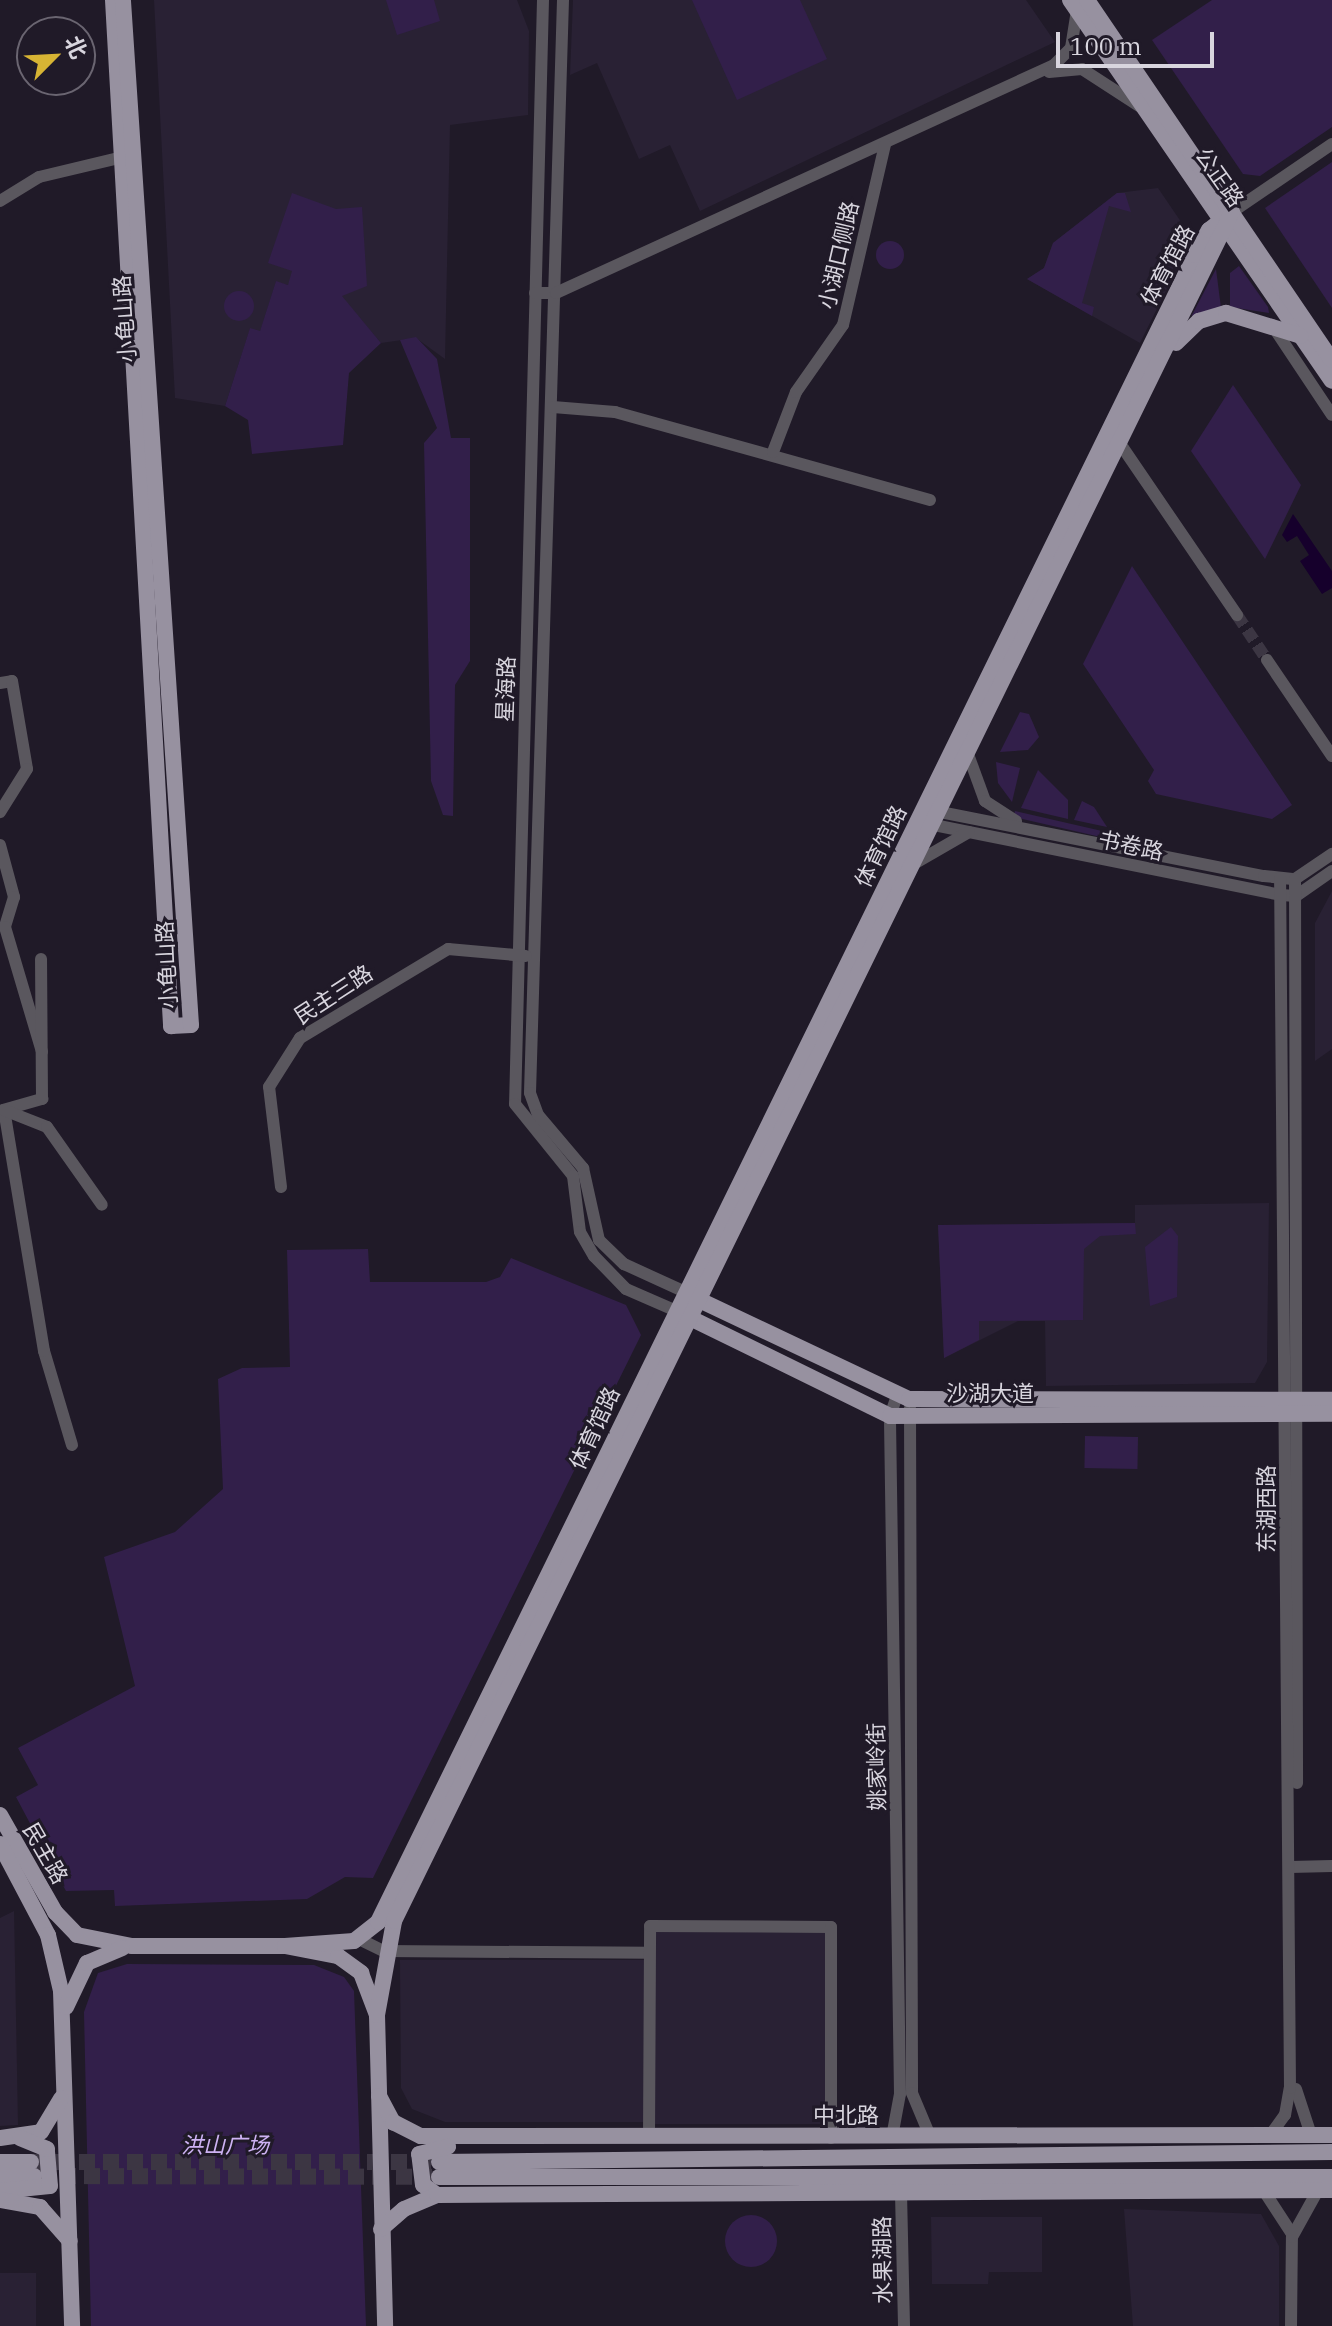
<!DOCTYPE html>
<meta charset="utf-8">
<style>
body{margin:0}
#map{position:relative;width:1332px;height:2326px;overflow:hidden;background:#201a28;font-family:"IBM Plex Serif","Noto Sans SC",serif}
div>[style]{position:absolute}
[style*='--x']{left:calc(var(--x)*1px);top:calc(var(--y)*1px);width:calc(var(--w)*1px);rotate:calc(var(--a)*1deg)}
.built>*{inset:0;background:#292134;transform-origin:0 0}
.green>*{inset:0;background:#321f4a;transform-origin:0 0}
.round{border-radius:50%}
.water>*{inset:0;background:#16002c}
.minor-tunnel>*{height:12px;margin-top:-6px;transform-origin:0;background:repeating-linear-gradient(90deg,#3c3643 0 12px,transparent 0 18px)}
.major-tunnel>*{height:16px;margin-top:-8px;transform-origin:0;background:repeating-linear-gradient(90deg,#3c3643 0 16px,transparent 0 24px)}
.minor>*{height:12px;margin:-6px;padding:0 6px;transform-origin:6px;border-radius:6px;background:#5a575e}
.major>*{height:16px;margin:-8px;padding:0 8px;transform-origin:8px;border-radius:8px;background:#9791a0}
span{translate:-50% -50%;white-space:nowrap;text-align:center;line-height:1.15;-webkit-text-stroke:6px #201a28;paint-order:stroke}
.street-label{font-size:22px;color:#d8d5de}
.park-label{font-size:22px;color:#cdb2f3;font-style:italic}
.north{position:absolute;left:16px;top:16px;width:80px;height:80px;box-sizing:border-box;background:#201a28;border:2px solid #6a6571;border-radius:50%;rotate:66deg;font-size:22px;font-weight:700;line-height:32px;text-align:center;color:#d8d5de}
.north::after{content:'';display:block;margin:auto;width:28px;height:36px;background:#d7b434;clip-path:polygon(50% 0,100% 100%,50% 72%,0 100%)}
.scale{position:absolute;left:1056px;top:32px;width:158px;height:36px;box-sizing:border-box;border:4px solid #d8d5de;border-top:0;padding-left:10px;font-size:24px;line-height:28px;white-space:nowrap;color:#d8d5de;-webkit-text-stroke:6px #201a28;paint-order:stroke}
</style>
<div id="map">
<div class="built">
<div style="clip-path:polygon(154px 0,517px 0,529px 31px,528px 115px,450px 125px,445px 359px,416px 338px,381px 343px,313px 263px,288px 285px,276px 282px,260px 332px,250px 329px,225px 406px,175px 398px)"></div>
<div style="clip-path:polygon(573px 0,1026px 0,1055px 42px,700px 211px,670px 145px,639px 159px,597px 63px,570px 75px)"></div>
<div style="clip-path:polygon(1158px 188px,1192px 238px,1140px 343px,1027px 279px,1044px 268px,1053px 243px,1117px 193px)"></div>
<div style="clip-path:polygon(1332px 891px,1332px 1049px,1315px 1061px,1315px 923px)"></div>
<div style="clip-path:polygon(1269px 1203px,1267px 1362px,1255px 1383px,1046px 1386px,1045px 1321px,1018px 1321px,944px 1358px,938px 1225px,1135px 1223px,1135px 1205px)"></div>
<div style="clip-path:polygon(14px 1911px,18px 2125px,0 2126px,0 1918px)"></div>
<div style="left:655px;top:1930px;width:173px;height:194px"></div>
<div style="clip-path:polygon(400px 1960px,645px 1960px,645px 2122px,445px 2122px,412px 2109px,401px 2088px)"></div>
<div style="clip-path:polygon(1124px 2209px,1261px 2214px,1279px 2246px,1279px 2326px,1133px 2326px)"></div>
<div style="clip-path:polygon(931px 2217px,1042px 2217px,1042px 2272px,989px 2272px,988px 2284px,932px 2284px)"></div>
<div style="left:0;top:2273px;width:36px;height:53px"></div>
</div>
<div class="green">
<div style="clip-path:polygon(386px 0,434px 0,440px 21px,397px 35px)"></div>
<div style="clip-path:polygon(692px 0,800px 0,827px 59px,737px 100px)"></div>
<div style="clip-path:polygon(1212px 0,1332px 0,1332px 127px,1260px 176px,1243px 174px,1152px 40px)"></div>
<div style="clip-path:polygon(1332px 162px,1332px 308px,1265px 208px)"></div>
<div style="clip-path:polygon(292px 193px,336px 209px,362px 207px,367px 286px,342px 296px,381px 343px,349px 373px,343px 445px,252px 454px,248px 420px,225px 406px,250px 328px,260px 331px,276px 281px,288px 285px,292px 271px,268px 263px)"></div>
<div style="clip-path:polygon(1117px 193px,1125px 193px,1131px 212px,1109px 206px,1082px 303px,1094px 307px,1092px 316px,1027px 279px,1044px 268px,1053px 243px)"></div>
<div class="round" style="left:876px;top:241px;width:28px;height:28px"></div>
<div style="clip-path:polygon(1239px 266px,1268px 307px,1269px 313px,1230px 307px,1230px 273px)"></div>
<div style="clip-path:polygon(1216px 269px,1221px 308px,1192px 317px,1192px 315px)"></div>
<div class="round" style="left:224px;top:291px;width:30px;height:30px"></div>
<div style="clip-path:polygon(416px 337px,437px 359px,451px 438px,470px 438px,470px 661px,455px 685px,453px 816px,443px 815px,431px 781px,424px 443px,437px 428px,400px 340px)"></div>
<div style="clip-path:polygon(1233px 385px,1301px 485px,1265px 559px,1191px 451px)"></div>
<div style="clip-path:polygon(1132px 566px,1292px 805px,1272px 819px,1156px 794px,1148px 781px,1154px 770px,1083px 664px)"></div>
<div style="clip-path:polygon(1020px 712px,1029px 714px,1039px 737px,1028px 750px,1000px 752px)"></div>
<div style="clip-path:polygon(996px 762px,1020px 768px,1012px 802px,998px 783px)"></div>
<div style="clip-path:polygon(1038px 770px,1068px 800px,1068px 819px,1021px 808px)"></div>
<div style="clip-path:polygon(1082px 801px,1094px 807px,1107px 827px,1074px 820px)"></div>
<div style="left:1015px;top:811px;width:105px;height:6px;rotate:13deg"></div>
<div style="clip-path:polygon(1135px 1223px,1136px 1234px,1100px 1236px,1084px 1249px,1083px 1320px,979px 1321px,979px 1340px,944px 1358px,938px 1225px)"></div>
<div style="clip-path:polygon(1171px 1227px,1178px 1236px,1177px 1297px,1150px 1306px,1145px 1247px)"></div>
<div style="clip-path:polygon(368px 1249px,370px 1282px,486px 1282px,500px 1277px,511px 1258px,626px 1305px,641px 1335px,373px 1878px,345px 1877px,307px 1899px,115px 1906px,114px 1890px,66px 1891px,16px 1797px,38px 1785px,18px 1748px,135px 1686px,104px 1557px,175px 1532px,223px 1489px,218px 1379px,242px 1368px,290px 1367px,287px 1250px)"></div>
<div style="left:1085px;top:1436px;width:53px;height:32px;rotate:1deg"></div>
<div style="clip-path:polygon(127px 1964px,314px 1965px,344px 1977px,354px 1991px,366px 2326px,91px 2326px,84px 2012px,98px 1973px)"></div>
<div class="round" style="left:725px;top:2215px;width:52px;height:52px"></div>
</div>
<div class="water">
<div style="clip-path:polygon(1293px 514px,1332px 571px,1332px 588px,1322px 594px,1300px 561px,1309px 555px,1297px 536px,1287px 542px,1282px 535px)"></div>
</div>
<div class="minor-tunnel">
<div style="--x:1237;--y:615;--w:54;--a:56.3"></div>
</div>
<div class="major-tunnel">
<div style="--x:31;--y:2162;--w:403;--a:0"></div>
<div style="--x:36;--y:2176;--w:396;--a:0.1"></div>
</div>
<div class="minor">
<div style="--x:543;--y:0;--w:1104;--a:91.45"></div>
<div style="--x:515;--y:1104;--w:92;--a:51.1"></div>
<div style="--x:573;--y:1176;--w:56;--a:82.9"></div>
<div style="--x:580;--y:1232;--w:28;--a:60"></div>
<div style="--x:594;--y:1256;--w:46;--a:45.9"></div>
<div style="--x:626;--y:1289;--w:52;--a:23.6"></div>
<div style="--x:563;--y:0;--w:1093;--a:91.73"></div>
<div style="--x:530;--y:1093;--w:23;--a:70"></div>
<div style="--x:538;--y:1115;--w:70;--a:49.7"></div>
<div style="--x:583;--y:1168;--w:74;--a:77.5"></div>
<div style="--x:599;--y:1240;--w:35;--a:44"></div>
<div style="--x:624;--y:1264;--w:65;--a:24.6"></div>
<div style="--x:1049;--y:72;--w:33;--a:-5"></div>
<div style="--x:1082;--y:69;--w:68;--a:33"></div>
<div style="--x:0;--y:201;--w:46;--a:-31.6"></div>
<div style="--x:39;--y:177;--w:90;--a:-13.4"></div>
<div style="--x:1232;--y:212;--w:121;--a:-34.2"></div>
<div style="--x:535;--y:293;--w:21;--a:0"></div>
<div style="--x:556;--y:293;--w:548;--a:-24.6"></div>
<div style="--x:1054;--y:65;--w:24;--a:-45"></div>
<div style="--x:1071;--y:48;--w:38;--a:-81"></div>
<div style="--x:1272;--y:325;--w:108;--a:56.3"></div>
<div style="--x:553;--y:407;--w:62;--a:4.6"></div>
<div style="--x:615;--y:412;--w:327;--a:15.6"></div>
<div style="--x:1121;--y:445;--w:206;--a:55.7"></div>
<div style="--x:773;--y:452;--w:64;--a:-69"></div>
<div style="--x:796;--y:392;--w:82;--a:-55"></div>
<div style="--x:843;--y:325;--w:185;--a:-76.9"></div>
<div style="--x:1267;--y:660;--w:116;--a:55.9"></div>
<div style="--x:0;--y:683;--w:12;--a:-9"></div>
<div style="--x:12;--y:681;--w:89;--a:80.3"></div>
<div style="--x:27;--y:769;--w:51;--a:122.1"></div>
<div style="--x:969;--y:757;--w:47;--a:70"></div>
<div style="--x:985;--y:801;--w:37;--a:33"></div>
<div style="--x:930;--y:810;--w:340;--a:11.2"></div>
<div style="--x:1264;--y:876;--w:31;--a:6"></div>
<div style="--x:1295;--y:879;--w:45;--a:-34"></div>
<div style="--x:924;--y:823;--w:364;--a:11.4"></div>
<div style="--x:1281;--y:895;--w:15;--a:4"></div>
<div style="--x:1296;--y:896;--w:44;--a:-34.8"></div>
<div style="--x:0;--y:845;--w:54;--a:74.9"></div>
<div style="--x:14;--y:897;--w:31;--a:107"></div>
<div style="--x:5;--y:927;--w:130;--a:73.5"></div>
<div style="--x:917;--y:862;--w:60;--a:-30"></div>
<div style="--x:1295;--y:879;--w:904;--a:89.87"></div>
<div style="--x:3;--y:1110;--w:41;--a:-15.8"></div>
<div style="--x:42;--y:1099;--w:140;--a:-90.4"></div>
<div style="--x:281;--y:1187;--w:101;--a:-96.8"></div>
<div style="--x:269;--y:1087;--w:58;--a:-57.7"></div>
<div style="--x:300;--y:1038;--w:173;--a:-31"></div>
<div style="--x:448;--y:949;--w:78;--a:5.1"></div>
<div style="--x:910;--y:1408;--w:685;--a:89.83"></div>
<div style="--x:912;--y:2093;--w:47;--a:67.3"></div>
<div style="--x:72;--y:1445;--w:98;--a:-106.6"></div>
<div style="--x:44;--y:1351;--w:244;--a:-99.4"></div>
<div style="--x:4;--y:1110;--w:46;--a:21.6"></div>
<div style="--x:47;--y:1127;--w:95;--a:54.8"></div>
<div style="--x:1290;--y:1867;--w:42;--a:-1.4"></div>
<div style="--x:359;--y:1939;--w:28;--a:26"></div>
<div style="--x:384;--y:1951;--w:265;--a:0.4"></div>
<div style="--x:1296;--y:2089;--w:48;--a:71.9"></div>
<div style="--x:1271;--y:2134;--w:24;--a:-54"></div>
<div style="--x:1285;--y:2115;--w:27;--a:-80"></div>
<div style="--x:1290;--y:2088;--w:1210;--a:-90.47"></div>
<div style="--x:649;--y:2136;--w:210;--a:-89.7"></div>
<div style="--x:650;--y:1926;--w:181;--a:0.3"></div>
<div style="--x:831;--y:1927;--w:211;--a:90"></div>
<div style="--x:892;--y:2137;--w:44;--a:-79.5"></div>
<div style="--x:900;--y:2094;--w:678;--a:-90.85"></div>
<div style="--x:890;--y:1416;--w:21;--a:-71"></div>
<div style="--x:1264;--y:2191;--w:51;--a:56.9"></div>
<div style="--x:901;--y:2193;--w:133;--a:88.7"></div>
<div style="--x:1291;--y:2326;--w:89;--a:-89.4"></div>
<div style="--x:1292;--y:2237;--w:54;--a:-61"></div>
</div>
<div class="major">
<div style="--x:113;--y:0;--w:1028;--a:86.76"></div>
<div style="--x:171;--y:1026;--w:20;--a:-3"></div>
<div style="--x:191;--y:1025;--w:1027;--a:-93.8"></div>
<div style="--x:1070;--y:0;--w:462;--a:55.5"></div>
<div style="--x:1087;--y:0;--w:435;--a:55.8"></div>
<div style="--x:1176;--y:343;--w:32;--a:-44"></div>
<div style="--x:1199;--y:321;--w:28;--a:-17"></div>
<div style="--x:1226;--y:313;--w:78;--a:17"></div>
<div style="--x:693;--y:1297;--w:239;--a:25.3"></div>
<div style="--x:909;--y:1399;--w:423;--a:0.1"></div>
<div style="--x:682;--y:1314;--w:232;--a:26.1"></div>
<div style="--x:890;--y:1416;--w:442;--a:-0.3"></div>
<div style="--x:0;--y:1815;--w:112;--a:60.4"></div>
<div style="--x:55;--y:1912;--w:32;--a:46"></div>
<div style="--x:77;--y:1935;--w:56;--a:11.3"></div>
<div style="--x:132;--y:1946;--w:153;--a:0"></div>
<div style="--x:285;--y:1946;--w:54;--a:10.7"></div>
<div style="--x:338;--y:1956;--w:29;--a:36"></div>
<div style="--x:361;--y:1973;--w:45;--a:69.1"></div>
<div style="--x:377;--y:2015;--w:311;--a:88.5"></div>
<div style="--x:0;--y:1844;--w:103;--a:62.2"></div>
<div style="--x:48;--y:1935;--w:57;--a:76.9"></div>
<div style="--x:61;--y:1991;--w:335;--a:88.1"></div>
<div style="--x:285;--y:1946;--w:69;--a:-4.1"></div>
<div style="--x:354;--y:1941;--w:31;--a:-38"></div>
<div style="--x:378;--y:1922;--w:1856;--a:-63.89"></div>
<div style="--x:1195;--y:255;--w:29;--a:-61"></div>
<div style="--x:1209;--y:230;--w:29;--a:-38"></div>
<div style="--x:66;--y:2007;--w:49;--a:-64.5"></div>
<div style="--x:87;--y:1963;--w:38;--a:-23"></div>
<div style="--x:377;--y:2015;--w:96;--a:-79.7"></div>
<div style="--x:394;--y:1921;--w:1903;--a:-63.88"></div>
<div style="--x:379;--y:2096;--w:30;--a:62"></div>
<div style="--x:393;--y:2122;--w:31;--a:27"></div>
<div style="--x:421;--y:2136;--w:911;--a:-0.06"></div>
<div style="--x:0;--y:2138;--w:41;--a:-8.3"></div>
<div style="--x:41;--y:2132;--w:39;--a:-59"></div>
<div style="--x:0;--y:2162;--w:31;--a:0"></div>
<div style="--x:439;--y:2162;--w:893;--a:-0.64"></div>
<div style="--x:0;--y:2176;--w:34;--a:0"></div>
<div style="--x:439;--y:2177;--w:893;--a:0"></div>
<div style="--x:0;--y:2191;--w:50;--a:-5.7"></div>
<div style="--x:50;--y:2186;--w:37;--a:-95"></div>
<div style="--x:47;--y:2149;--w:29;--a:-158"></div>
<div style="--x:437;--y:2195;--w:17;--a:-144"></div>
<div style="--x:423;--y:2185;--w:31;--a:-97"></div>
<div style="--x:419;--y:2154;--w:30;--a:-14"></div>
<div style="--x:0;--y:2200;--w:41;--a:9.9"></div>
<div style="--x:40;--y:2207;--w:45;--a:48.6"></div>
<div style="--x:381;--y:2229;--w:30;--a:-41"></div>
<div style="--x:404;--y:2209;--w:36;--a:-23"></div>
<div style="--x:437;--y:2195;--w:895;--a:-0.32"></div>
</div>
<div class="street-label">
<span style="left:1220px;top:177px;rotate:55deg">公正路</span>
<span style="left:838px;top:255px;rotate:-77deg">小湖口侧路</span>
<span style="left:1167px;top:265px;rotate:-62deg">体育馆路</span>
<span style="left:124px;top:319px;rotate:-94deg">小龟山路</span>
<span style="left:505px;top:689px;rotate:-88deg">星海路</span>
<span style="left:1131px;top:845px;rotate:12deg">书卷路</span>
<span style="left:880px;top:846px;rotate:-64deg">体育馆路</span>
<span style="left:166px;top:965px;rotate:-93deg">小龟山路</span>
<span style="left:333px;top:994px;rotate:-33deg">民主三路</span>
<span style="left:990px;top:1393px">沙湖大道</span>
<span style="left:594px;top:1428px;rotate:-65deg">体育馆路</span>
<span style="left:1266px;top:1509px;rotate:-90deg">东湖西路</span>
<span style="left:876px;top:1767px;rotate:-91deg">姚家岭街</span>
<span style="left:46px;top:1853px;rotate:60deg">民主路</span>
<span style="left:846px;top:2115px">中北路</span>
<span style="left:882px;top:2260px;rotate:-91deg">水果湖路</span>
</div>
<div class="park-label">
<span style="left:225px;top:2145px">洪山广场</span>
</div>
<div class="north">北</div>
<div class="scale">100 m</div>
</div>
